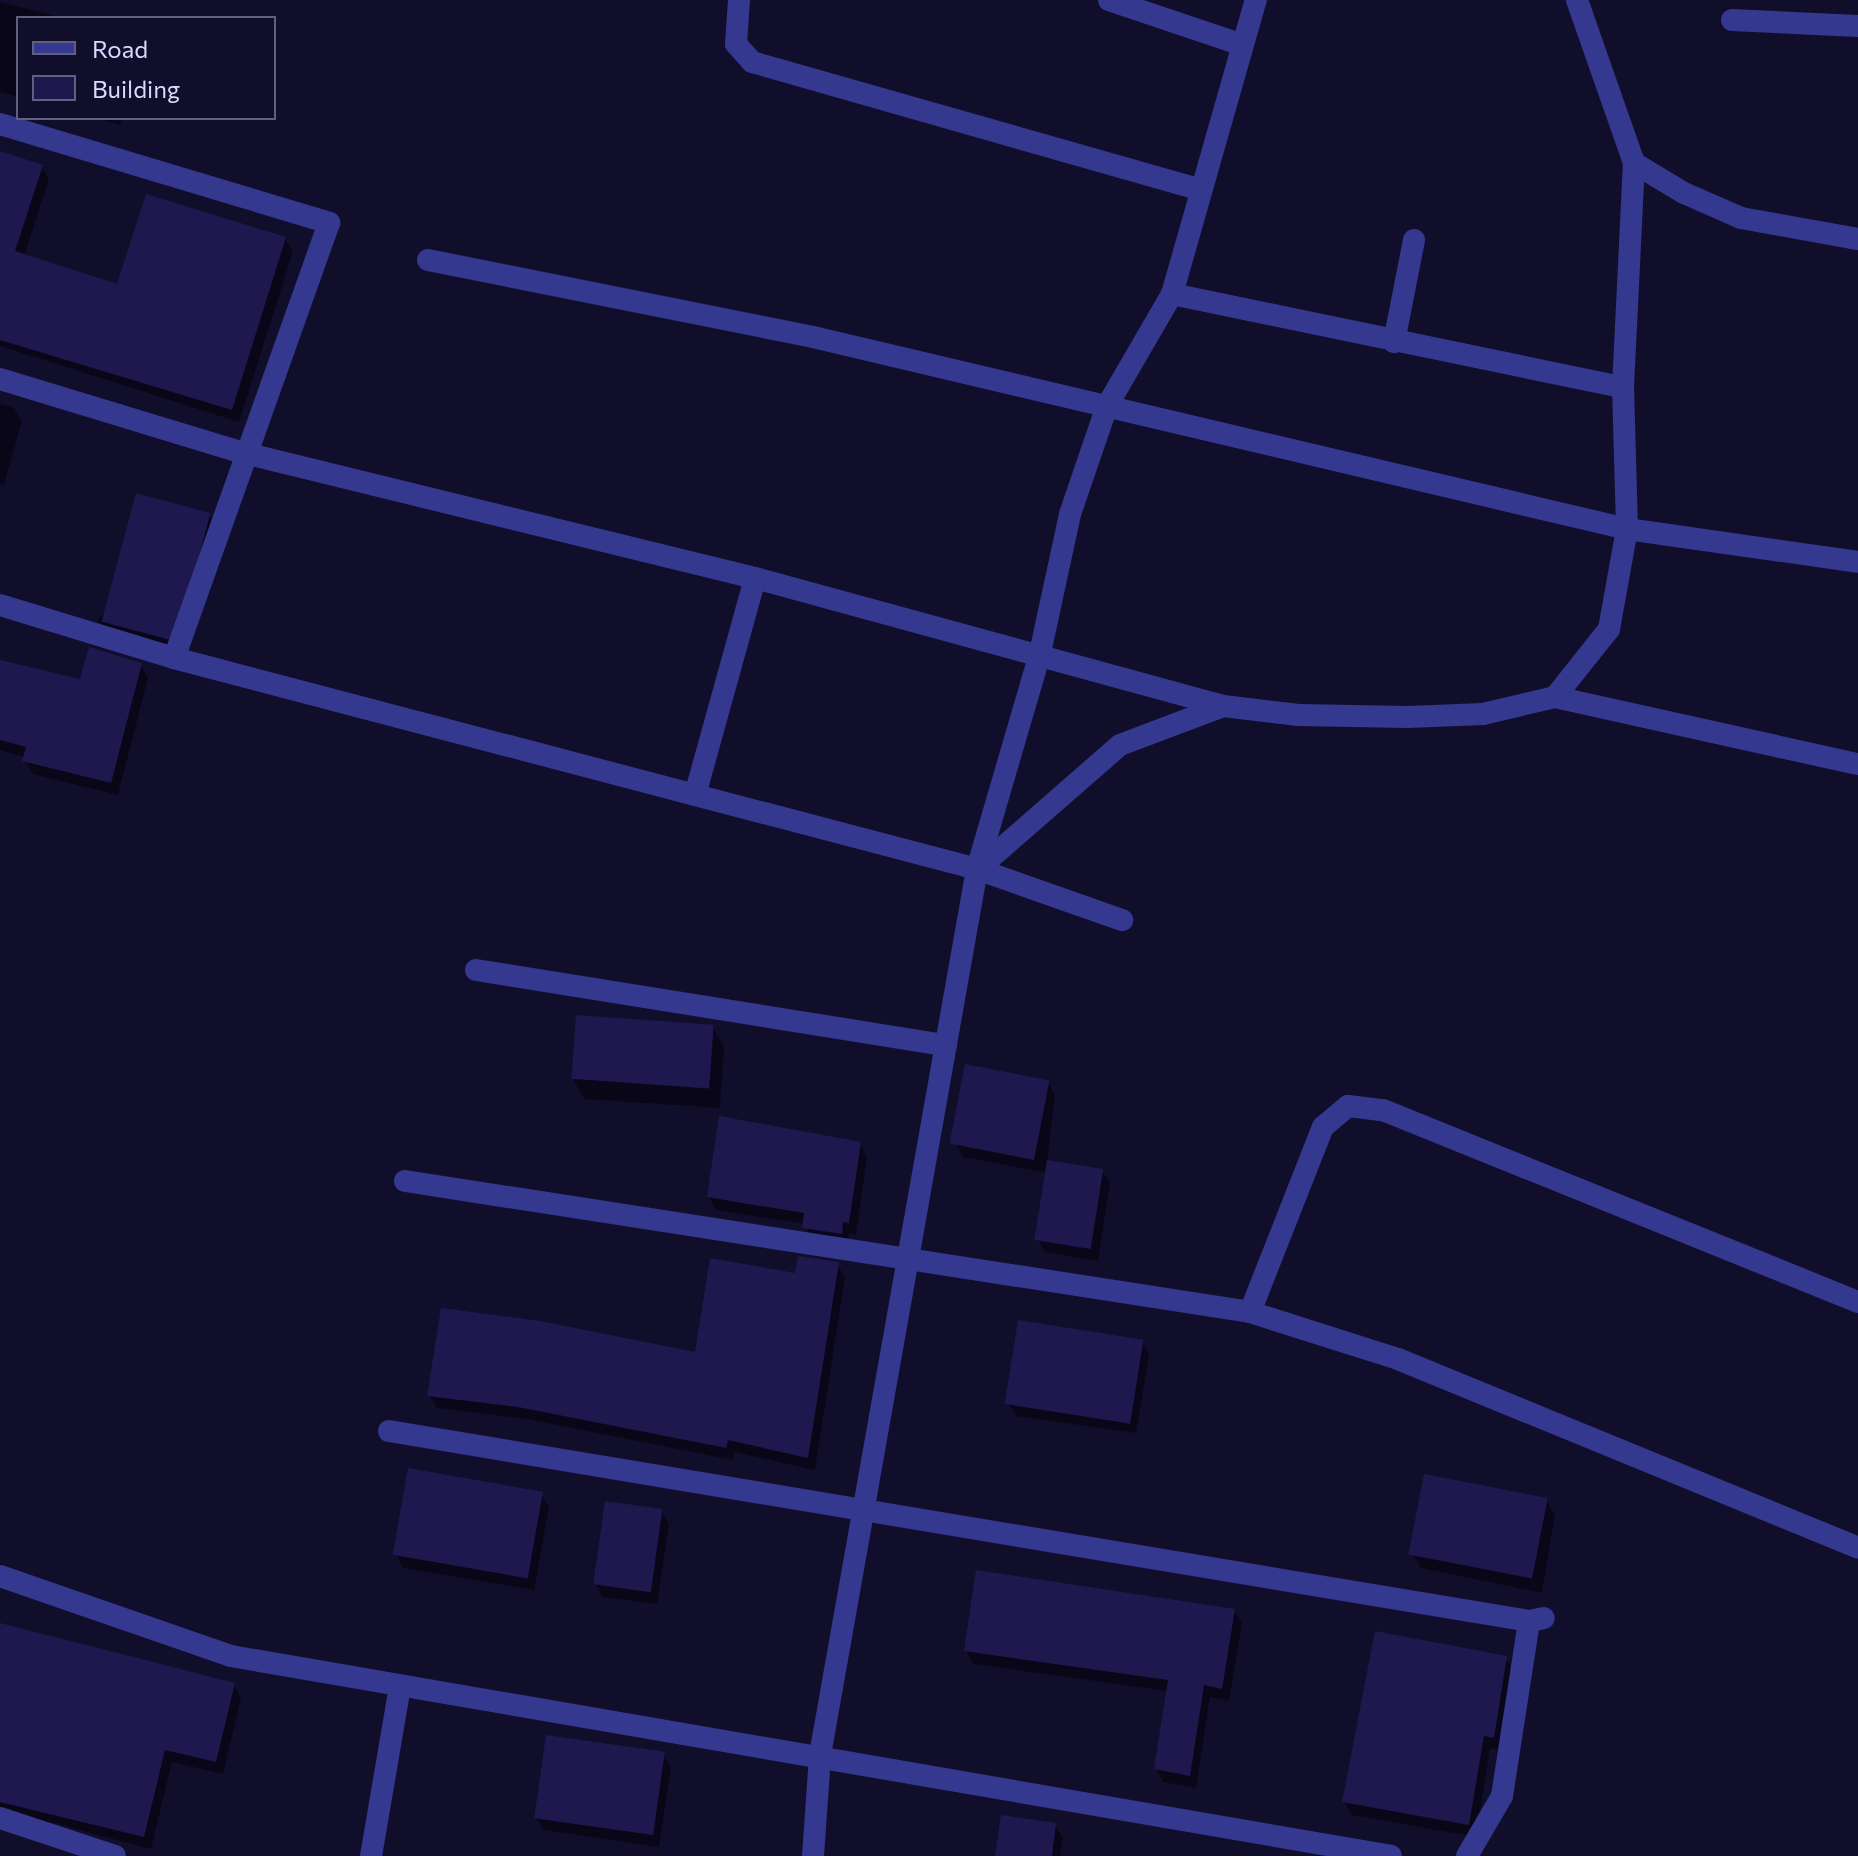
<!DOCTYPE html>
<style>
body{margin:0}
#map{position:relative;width:1858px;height:1856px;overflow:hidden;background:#110e2c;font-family:Commissioner,sans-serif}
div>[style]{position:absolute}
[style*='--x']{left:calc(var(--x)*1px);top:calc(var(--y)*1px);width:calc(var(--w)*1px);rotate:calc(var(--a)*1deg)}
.shadow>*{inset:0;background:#0007}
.building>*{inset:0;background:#1f184f;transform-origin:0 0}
.minor>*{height:22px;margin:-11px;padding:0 11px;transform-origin:11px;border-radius:11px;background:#35388f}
span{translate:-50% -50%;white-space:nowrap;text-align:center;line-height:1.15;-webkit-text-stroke:7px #110e2c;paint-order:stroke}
.legend{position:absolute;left:16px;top:16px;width:260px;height:104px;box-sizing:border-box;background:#110e2c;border:2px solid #615f80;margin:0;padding:10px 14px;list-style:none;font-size:24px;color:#dad9ff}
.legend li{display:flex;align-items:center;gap:16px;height:40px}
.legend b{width:40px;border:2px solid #615f80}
</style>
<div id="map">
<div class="shadow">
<div style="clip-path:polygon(0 2px,64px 18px,18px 18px,18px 97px,0 92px)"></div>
<div style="clip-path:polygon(94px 118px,122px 118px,120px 125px)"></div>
<div style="clip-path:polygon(0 153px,42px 167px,49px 180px,24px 256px,118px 286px,285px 239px,293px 252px,239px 422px,0 346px)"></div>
<div style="clip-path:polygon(0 404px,14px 408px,22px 421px,4px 485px,0 484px)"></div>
<div style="clip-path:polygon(209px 514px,216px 527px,172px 653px,105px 632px,98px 619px)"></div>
<div style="clip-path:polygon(141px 665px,148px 678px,118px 795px,32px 774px,25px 757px,0 750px,0 678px,81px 682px)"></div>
<div style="clip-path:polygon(713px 1027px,724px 1047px,720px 1108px,584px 1099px,573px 1079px)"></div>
<div style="clip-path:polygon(1048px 1082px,1055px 1095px,1047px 1162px,1102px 1170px,1110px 1183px,1098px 1261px,1045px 1252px,1038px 1239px,1048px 1173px,963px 1157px,956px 1144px)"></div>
<div style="clip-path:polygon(860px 1144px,867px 1157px,856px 1235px,849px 1234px,848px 1247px,812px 1241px,805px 1224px,716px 1210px,709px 1197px)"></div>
<div style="clip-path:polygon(837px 1264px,845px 1277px,815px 1470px,734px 1452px,733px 1460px,527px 1419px,437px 1408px,429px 1395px,697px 1354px,797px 1275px)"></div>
<div style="clip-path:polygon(1142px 1342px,1149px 1355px,1136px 1433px,1016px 1416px,1008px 1403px)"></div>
<div style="clip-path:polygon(541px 1494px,549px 1507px,534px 1590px,403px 1568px,396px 1555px)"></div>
<div style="clip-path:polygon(1547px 1501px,1555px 1514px,1542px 1593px,1421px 1568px,1413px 1555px)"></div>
<div style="clip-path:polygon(661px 1511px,669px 1524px,657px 1604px,603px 1597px,595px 1584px)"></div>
<div style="clip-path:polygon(1234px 1610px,1242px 1623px,1229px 1701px,1210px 1697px,1196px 1788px,1163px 1782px,1156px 1769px,1168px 1691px,973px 1664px,966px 1651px)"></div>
<div style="clip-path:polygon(0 1625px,234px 1685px,241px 1698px,223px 1774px,172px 1762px,151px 1849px,0 1809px)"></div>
<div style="clip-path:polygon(1506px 1658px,1513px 1671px,1500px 1750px,1490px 1748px,1476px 1837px,1352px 1815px,1344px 1802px)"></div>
<div style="clip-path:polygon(663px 1754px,671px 1767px,659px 1847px,544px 1830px,536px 1818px)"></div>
<div style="clip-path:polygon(1055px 1825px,1063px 1838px,1060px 1856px,997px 1856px)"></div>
</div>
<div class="building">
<div style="clip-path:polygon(0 151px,43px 165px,15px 251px,117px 284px,146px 194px,286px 237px,232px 410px,0 340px)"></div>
<div style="left:136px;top:493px;width:77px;height:133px;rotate:15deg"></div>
<div style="clip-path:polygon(89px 647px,142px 663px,111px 783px,22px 761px,26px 747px,0 740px,0 660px,80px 679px)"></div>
<div style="left:576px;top:1015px;width:138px;height:64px;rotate:4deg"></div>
<div style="left:965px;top:1064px;width:86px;height:81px;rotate:11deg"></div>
<div style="clip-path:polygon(719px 1116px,861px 1142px,849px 1223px,843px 1222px,842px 1234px,802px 1228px,804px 1213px,707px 1197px)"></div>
<div style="left:1047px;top:1160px;width:57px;height:81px;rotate:9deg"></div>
<div style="clip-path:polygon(798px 1256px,839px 1262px,808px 1458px,728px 1440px,726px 1448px,518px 1407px,427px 1396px,441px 1308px,540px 1321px,695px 1352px,710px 1258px,795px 1273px)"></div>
<div style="left:1018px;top:1320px;width:127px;height:85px;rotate:9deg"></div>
<div style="left:408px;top:1468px;width:137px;height:88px;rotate:10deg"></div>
<div style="left:1424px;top:1474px;width:126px;height:82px;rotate:11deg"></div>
<div style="left:605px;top:1501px;width:58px;height:84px;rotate:8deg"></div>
<div style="clip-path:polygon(976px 1570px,1235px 1609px,1222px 1689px,1204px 1685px,1190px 1776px,1154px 1769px,1168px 1680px,964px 1651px)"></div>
<div style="clip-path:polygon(0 1623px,235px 1683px,216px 1762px,165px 1750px,144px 1837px,0 1802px)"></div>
<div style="clip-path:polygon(1375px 1631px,1507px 1656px,1494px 1738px,1484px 1736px,1469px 1825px,1342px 1802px)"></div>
<div style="left:546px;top:1735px;width:120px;height:84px;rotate:8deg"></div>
<div style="clip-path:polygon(1001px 1815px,1056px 1823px,1052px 1856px,995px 1856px)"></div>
</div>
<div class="minor">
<div style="--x:739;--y:0;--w:44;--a:93.9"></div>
<div style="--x:736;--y:44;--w:24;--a:48"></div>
<div style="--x:752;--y:62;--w:466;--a:15.9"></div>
<div style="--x:1109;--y:0;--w:138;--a:18.6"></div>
<div style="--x:1577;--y:0;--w:173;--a:70.7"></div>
<div style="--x:1634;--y:163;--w:58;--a:31"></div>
<div style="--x:1684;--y:193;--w:62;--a:23.7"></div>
<div style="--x:1741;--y:218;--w:119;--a:10.2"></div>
<div style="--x:1732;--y:20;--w:126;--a:2.7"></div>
<div style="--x:0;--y:124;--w:344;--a:16.7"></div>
<div style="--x:329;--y:223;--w:462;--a:109.6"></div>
<div style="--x:428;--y:260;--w:393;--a:11.3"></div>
<div style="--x:813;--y:337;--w:836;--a:13.27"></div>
<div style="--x:1627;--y:529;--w:233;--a:8.1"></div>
<div style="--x:1172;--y:294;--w:460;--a:11.7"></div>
<div style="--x:1394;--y:342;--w:104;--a:-78.9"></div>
<div style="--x:0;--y:379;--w:255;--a:16.9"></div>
<div style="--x:244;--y:453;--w:526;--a:13.75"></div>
<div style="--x:755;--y:578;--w:485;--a:15.3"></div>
<div style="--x:0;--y:605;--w:182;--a:16.9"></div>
<div style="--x:174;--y:658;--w:830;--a:14.72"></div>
<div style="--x:977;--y:869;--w:154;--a:19.4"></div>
<div style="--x:1555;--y:697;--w:310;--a:12.5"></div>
<div style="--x:695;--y:795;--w:225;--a:-74.5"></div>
<div style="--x:979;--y:868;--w:187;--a:-41.1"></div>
<div style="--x:1120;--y:745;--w:110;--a:-20.7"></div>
<div style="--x:1223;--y:706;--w:76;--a:6.8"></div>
<div style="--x:1298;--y:715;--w:110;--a:1"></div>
<div style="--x:1408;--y:717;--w:75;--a:-2.3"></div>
<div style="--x:1483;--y:714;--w:74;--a:-13.3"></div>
<div style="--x:1555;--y:697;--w:87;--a:-51.5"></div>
<div style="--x:1609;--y:629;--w:102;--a:-79.8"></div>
<div style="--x:1627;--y:529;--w:142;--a:-91.6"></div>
<div style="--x:1623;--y:387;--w:224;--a:-87.2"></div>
<div style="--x:476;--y:970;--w:476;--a:9.1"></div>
<div style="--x:405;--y:1181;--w:855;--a:8.81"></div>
<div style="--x:1250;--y:1312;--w:155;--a:17.6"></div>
<div style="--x:1398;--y:1359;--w:497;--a:22.3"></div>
<div style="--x:1250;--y:1312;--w:199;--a:-68.5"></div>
<div style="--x:1323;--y:1127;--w:33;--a:-40"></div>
<div style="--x:1348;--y:1106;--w:35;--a:7"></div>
<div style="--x:1383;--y:1110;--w:512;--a:22.01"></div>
<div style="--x:389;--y:1431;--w:1156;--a:9.46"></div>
<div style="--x:1529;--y:1621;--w:15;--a:-11"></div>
<div style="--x:0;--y:1576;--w:244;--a:19.1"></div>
<div style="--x:231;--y:1656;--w:1177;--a:9.78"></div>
<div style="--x:0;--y:1818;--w:121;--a:18.3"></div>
<div style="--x:371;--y:1856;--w:172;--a:-80.3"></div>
<div style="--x:813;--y:1856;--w:101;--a:-86"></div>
<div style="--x:820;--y:1755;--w:900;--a:-79.95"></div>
<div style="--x:977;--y:869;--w:225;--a:-73.7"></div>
<div style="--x:1040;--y:653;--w:142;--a:-77.8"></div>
<div style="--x:1070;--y:514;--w:114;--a:-71.1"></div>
<div style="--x:1107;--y:406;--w:129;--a:-59.9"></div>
<div style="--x:1172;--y:294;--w:306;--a:-74.1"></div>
<div style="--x:1467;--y:1856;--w:69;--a:-59.7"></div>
<div style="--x:1502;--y:1796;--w:177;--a:-81.2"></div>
</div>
<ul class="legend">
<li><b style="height:10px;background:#35388f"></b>Road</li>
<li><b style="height:22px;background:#1f184f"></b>Building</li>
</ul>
</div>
